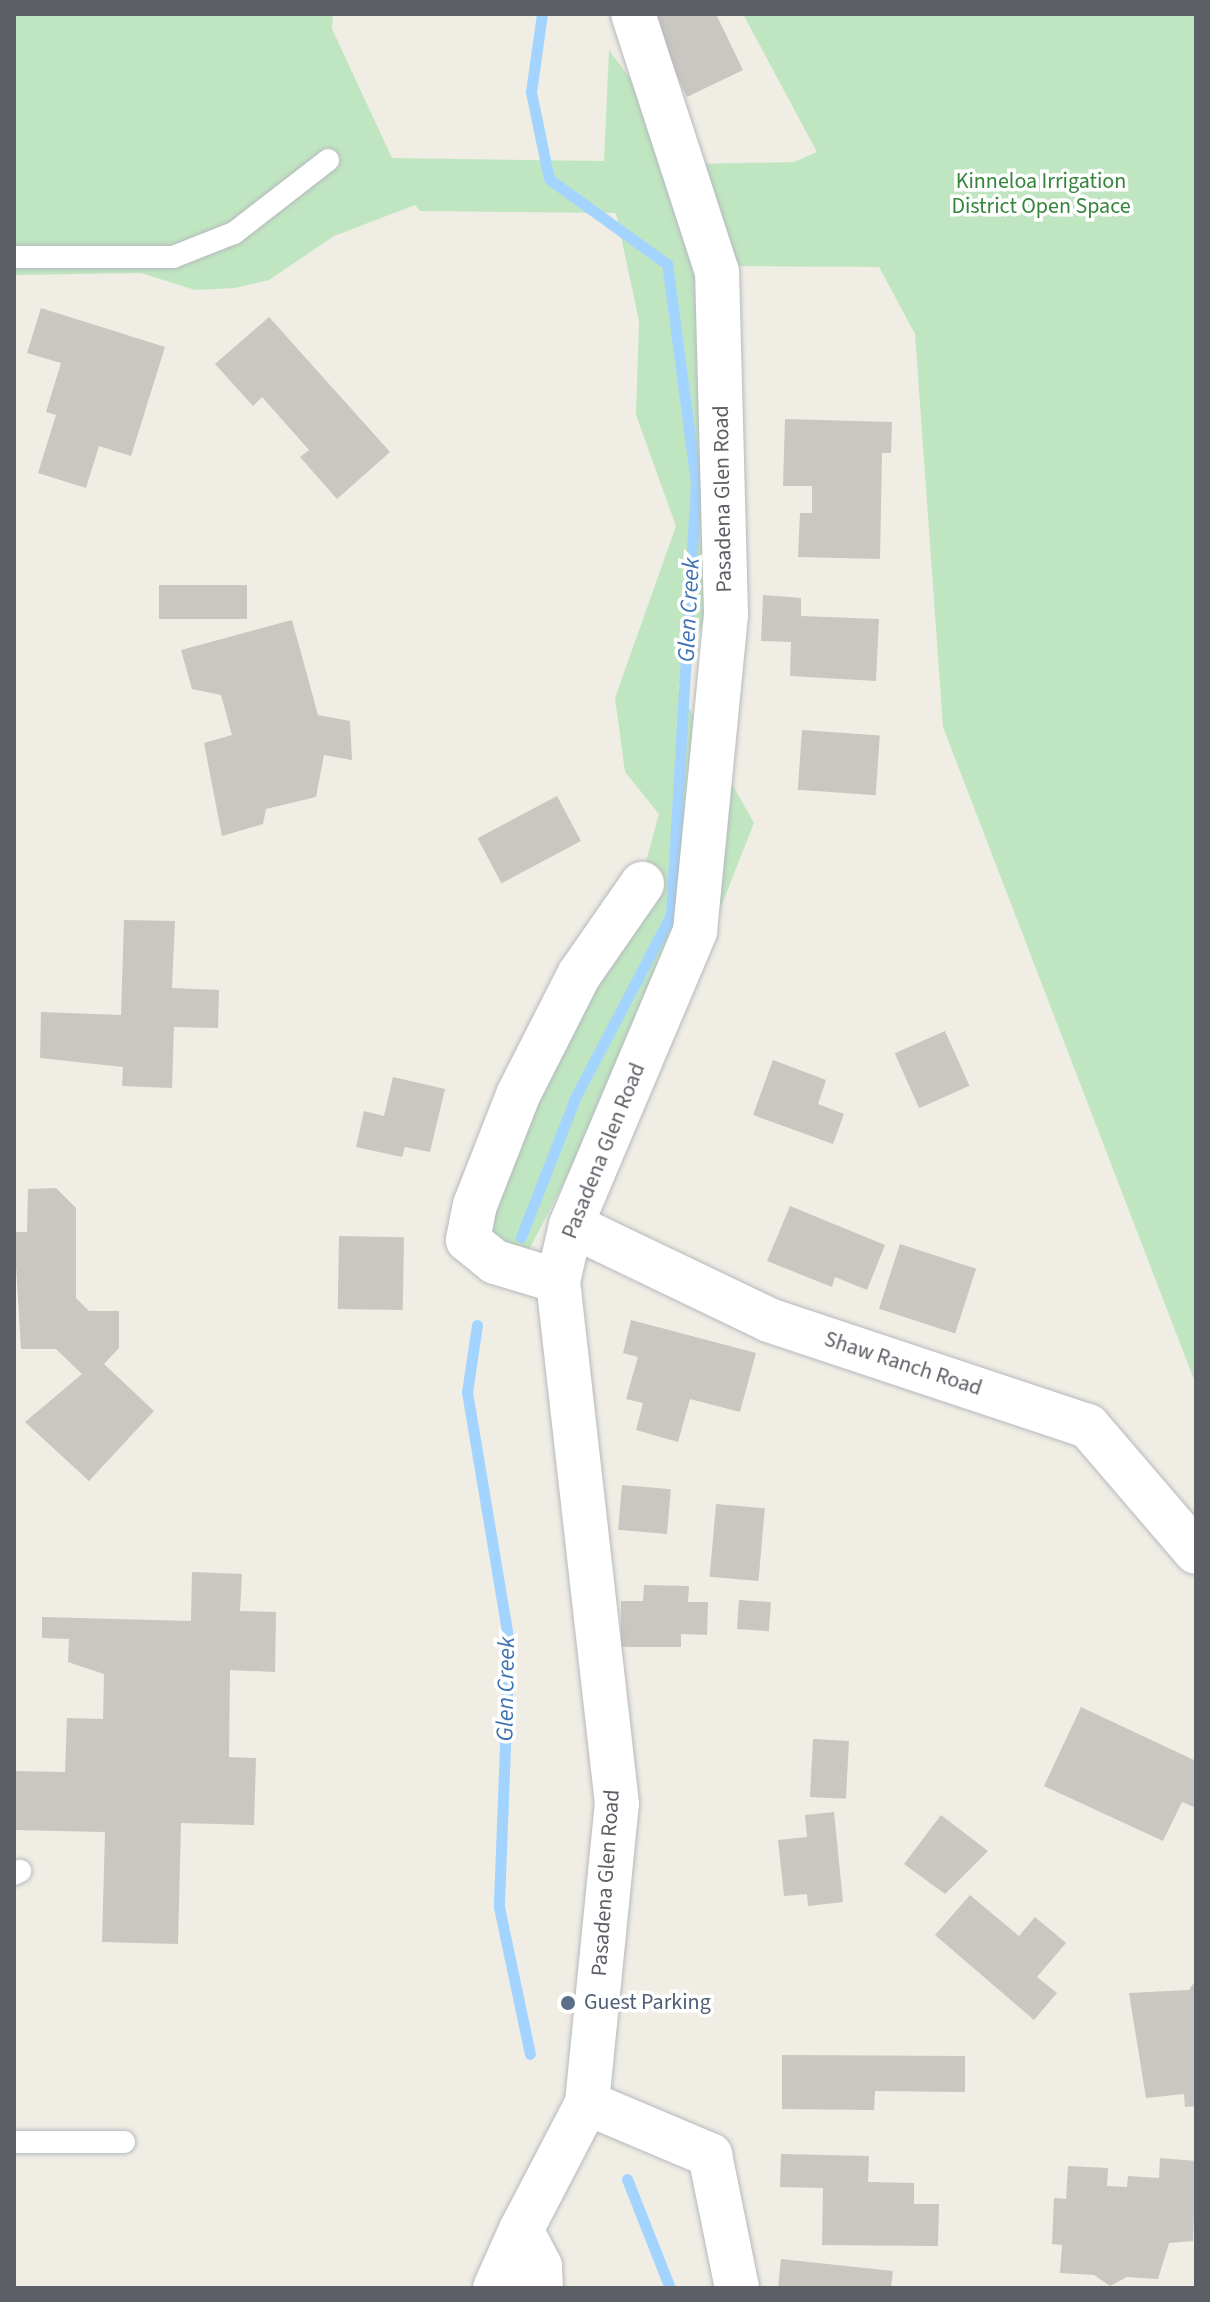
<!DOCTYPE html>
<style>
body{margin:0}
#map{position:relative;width:1210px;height:2302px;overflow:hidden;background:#efede4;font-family:"Source Sans 3",sans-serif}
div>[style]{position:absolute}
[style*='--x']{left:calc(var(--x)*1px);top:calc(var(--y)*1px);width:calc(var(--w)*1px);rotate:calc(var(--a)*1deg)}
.green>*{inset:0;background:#c0e6c1}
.stream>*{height:11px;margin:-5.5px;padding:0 5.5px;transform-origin:5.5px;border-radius:5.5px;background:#a3d4ff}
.building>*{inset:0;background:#cac6c1;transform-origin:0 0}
.roads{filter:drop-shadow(0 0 2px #b6b9be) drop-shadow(0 0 2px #b6b9be)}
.service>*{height:22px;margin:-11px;padding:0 11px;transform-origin:11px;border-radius:11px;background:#fff}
.minor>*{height:44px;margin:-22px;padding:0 22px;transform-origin:22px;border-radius:22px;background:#fff}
.dots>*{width:22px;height:22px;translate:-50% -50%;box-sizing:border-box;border:4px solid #fff;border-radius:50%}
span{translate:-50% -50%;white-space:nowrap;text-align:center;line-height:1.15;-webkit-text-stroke:7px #fff;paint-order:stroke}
.park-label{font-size:22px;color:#34843b}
.street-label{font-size:22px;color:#5c5f65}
.service-label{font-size:22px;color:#4e5e75}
.left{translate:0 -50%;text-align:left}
.water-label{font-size:24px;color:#3f73b2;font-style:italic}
.frame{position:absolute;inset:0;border:16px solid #5c5f65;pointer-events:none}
</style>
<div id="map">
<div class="green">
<div style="clip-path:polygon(14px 14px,333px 14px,332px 29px,392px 158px,604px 161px,609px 50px,694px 164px,794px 162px,817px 152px,743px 14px,1196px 14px,1196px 1385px,943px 727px,915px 334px,879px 267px,706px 266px,736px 537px,678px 688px,754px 823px,718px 914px,618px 1078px,516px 1275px,454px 1219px,635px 901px,659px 814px,625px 772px,615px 698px,676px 526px,636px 415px,639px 321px,616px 213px,420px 211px,415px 205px,334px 236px,269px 280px,235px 288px,195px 290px,141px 273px,14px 275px)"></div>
</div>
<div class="stream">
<div style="--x:521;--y:1237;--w:151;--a:-68.7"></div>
<div style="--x:576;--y:1096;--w:204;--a:-62.3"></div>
<div style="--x:671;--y:915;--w:433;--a:-86.7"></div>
<div style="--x:696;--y:483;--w:221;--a:-97.5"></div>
<div style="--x:667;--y:264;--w:145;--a:-144.2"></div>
<div style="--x:549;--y:179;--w:89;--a:-101.7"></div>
<div style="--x:531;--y:92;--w:79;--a:-82"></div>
<div style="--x:477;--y:1325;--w:68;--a:98.5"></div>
<div style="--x:467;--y:1392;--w:254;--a:80.5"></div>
<div style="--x:509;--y:1642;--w:265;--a:92.2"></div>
<div style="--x:499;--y:1907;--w:150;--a:78.1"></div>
<div style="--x:627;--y:2179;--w:117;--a:68.5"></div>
</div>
<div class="building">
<div style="clip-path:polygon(653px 14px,716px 14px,743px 70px,687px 97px,648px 16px)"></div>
<div style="clip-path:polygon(41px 308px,165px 347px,131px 456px,99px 446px,86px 488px,38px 473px,56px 415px,46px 412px,61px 363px,27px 353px)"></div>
<div style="clip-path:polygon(269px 317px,390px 452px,337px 499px,300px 457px,309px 450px,262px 397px,253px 406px,215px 364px)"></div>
<div style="clip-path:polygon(785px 419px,892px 422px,891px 453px,882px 453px,880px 559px,798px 557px,800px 513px,812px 513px,812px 486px,783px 486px)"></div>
<div style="left:159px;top:585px;width:88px;height:34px"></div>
<div style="clip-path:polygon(763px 595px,801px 598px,801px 616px,879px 619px,876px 681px,790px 676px,791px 642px,761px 641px)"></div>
<div style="clip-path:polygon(292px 620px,318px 715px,350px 721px,352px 760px,324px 755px,316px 797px,266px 809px,263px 824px,222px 836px,204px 743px,232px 735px,221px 695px,192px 689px,181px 650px)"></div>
<div style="left:802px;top:730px;width:78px;height:60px;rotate:4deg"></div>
<div style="left:557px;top:796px;width:51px;height:90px;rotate:62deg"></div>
<div style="clip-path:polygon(124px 920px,175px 921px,172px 988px,219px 990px,218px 1028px,174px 1027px,172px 1088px,122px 1086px,123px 1067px,40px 1058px,41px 1012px,121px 1015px)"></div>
<div style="left:945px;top:1031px;width:60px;height:55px;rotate:66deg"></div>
<div style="clip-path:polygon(773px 1060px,826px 1080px,818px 1104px,844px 1114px,833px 1144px,753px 1115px)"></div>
<div style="clip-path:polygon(393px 1077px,445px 1089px,430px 1152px,405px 1147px,402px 1157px,356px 1147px,364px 1111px,384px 1116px)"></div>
<div style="clip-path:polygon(56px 1188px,76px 1208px,76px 1298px,89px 1311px,119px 1311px,119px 1348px,104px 1364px,154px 1411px,89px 1481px,25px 1422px,82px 1374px,56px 1349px,21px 1349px,14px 1232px,27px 1232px,28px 1189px)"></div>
<div style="clip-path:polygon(790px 1206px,885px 1245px,867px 1290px,835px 1277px,832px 1287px,767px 1261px)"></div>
<div style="left:339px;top:1236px;width:65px;height:73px;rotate:1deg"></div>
<div style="left:900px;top:1244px;width:80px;height:68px;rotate:18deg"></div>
<div style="clip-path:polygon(631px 1320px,756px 1353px,740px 1412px,690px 1399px,678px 1442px,636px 1430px,643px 1403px,626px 1399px,638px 1357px,623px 1353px)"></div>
<div style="left:622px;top:1485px;width:49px;height:45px;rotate:5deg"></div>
<div style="left:716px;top:1504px;width:49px;height:73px;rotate:5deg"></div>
<div style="clip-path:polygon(192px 1572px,242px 1574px,240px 1611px,276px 1612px,275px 1672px,230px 1670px,229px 1757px,256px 1758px,254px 1825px,181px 1823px,178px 1944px,102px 1942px,105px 1832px,14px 1830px,14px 1771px,65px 1772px,67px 1718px,103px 1719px,104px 1674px,68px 1662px,69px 1639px,42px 1638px,42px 1617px,191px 1621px)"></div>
<div style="clip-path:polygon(644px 1585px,689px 1586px,688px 1602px,708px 1602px,707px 1635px,681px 1634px,681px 1647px,621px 1647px,621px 1601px,643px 1601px)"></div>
<div style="left:739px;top:1600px;width:32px;height:29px;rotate:4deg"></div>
<div style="clip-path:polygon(1081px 1707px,1196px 1761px,1196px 1808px,1182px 1802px,1163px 1841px,1044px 1786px)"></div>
<div style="left:813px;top:1739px;width:36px;height:58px;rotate:3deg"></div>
<div style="clip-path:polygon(834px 1812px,843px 1902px,808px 1906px,807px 1894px,784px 1896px,778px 1840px,807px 1837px,805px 1815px)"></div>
<div style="clip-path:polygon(941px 1815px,988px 1851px,945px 1894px,904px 1864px)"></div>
<div style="clip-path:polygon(970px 1895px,1019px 1936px,1035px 1917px,1066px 1943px,1037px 1977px,1057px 1993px,1034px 2020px,935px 1935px)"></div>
<div style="clip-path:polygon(1196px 1980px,1196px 2106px,1185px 2107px,1184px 2094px,1146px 2098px,1129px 1993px,1189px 1990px)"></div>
<div style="clip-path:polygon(782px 2055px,965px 2056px,965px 2092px,875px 2091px,874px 2110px,782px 2109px)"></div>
<div style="clip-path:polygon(781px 2154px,869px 2156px,868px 2182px,914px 2183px,914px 2204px,939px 2204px,938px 2246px,822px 2245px,823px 2188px,780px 2187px)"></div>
<div style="clip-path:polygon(1160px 2158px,1196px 2161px,1193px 2241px,1169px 2243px,1158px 2279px,1127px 2277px,1110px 2286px,1094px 2275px,1060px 2273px,1062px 2245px,1052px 2244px,1054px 2198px,1066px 2199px,1068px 2166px,1108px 2168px,1107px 2186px,1127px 2187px,1128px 2176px,1159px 2178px)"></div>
<div style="clip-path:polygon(781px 2259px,893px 2271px,891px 2288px,778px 2288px)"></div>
</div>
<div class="roads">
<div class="service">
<div style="--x:14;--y:257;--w:159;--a:0"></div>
<div style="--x:173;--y:257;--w:66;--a:-21.5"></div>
<div style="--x:234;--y:233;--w:119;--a:-37.8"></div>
<div style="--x:14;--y:1874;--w:7;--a:-27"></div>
<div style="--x:14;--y:2142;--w:110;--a:0"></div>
</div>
<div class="minor">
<div style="--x:571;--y:1225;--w:220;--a:25.6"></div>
<div style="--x:769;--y:1320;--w:336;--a:18.4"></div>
<div style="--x:1088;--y:1426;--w:166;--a:49.4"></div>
<div style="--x:558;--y:1281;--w:66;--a:-163.2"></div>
<div style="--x:495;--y:1262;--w:35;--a:-141"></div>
<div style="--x:468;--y:1240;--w:36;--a:-79"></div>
<div style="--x:475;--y:1205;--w:118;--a:-68.6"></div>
<div style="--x:518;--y:1095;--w:135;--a:-63.1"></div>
<div style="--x:579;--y:975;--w:111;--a:-55.3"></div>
<div style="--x:587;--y:2103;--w:134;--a:22.9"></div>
<div style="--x:710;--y:2155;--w:136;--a:78.5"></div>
<div style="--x:495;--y:2288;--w:64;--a:-65.9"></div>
<div style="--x:541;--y:2288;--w:22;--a:-93"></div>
<div style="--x:540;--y:2266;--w:41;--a:-117.8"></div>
<div style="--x:521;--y:2230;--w:143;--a:-62.5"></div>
<div style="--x:587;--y:2103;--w:301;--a:-84.3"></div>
<div style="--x:617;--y:1804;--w:526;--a:-96.44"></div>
<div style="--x:558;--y:1281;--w:57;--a:-76.9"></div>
<div style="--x:571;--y:1225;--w:319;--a:-67.1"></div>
<div style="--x:695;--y:931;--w:319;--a:-84.4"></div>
<div style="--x:726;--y:614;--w:342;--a:-91.5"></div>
<div style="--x:717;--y:272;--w:271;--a:-108"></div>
</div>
</div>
<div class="dots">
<div style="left:568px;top:2003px;background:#5c6f8a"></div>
</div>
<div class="park-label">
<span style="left:1041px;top:194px">Kinneloa Irrigation<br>District Open Space</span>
</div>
<div class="street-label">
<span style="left:723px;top:499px;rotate:-91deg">Pasadena Glen Road</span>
<span style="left:604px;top:1151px;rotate:-68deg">Pasadena Glen Road</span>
<span style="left:903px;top:1364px;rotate:18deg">Shaw Ranch Road</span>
<span style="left:606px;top:1883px;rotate:-86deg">Pasadena Glen Road</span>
</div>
<div class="service-label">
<span class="left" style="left:584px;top:2003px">Guest Parking</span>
</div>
<div class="water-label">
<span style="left:689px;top:610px;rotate:-87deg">Glen Creek</span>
<span style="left:506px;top:1689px;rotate:-89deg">Glen Creek</span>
</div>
<div class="frame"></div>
</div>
